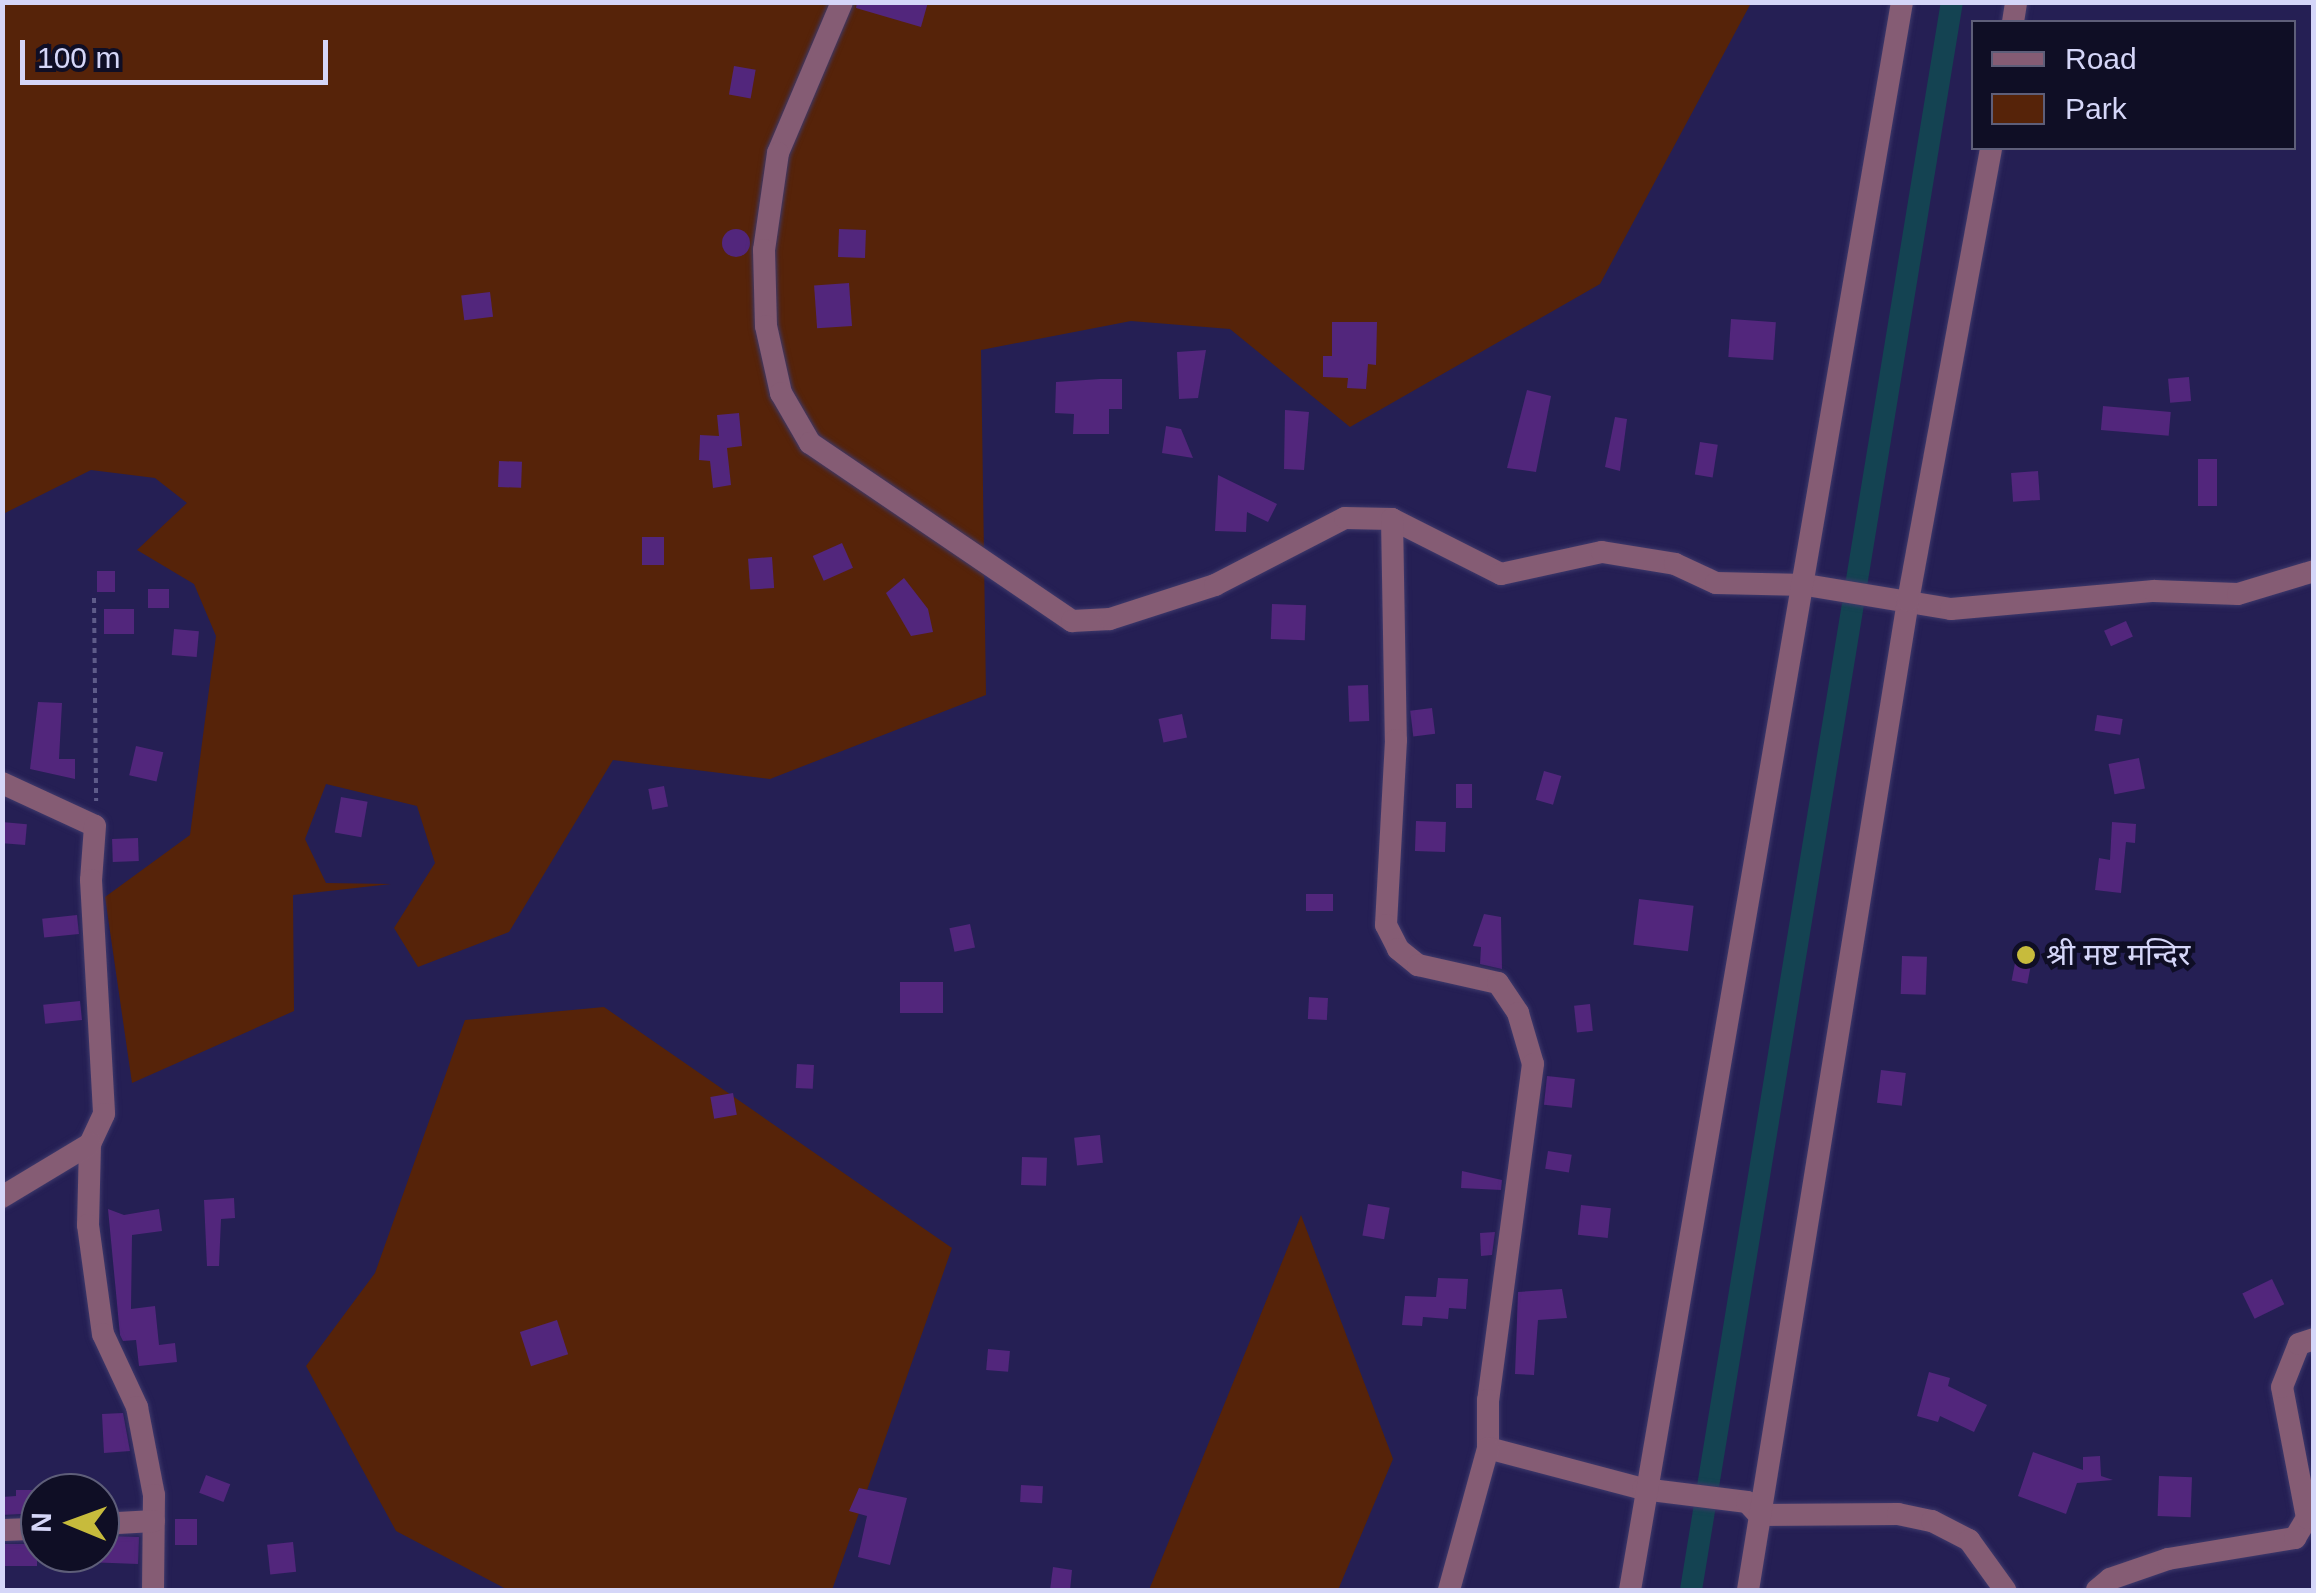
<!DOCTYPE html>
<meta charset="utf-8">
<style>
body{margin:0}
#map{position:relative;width:2316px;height:1593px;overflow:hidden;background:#251f54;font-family:Helvetica,"Noto Sans Devanagari",sans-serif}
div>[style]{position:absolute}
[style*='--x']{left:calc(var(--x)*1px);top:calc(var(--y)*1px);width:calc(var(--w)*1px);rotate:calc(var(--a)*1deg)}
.green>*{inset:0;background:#562309}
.canal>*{height:22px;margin:-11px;padding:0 11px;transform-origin:11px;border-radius:11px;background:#144352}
.building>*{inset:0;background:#52267c;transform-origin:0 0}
.round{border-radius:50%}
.path>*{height:4px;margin-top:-2px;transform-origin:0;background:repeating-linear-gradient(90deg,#5e5b89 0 5px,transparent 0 10px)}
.roads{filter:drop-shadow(0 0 2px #3e396b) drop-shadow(0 0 2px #3e396b)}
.minor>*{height:22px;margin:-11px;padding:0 11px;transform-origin:11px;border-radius:11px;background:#855c74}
.dots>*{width:28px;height:28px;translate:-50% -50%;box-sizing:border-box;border:5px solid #0f0e25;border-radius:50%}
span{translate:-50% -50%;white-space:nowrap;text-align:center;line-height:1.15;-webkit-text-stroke:9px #0f0e25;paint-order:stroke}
.poi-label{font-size:30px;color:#d5d6f8}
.left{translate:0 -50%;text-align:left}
.frame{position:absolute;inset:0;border:5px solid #d5d6f8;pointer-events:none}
.legend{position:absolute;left:1971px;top:20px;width:325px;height:130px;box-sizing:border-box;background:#0f0e25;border:2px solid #5e5e79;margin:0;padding:12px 18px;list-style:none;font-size:30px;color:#d5d6f8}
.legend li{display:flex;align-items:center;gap:20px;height:50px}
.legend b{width:50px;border:2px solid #5e5e79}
.north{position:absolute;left:20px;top:1473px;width:100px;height:100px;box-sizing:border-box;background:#0f0e25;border:2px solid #5e5e79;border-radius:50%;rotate:271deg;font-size:28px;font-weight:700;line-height:40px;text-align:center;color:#d5d6f8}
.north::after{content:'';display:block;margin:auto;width:35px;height:45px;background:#c7bb3c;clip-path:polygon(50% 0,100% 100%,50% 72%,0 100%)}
.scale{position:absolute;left:20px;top:40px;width:308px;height:45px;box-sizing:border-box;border:5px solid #d5d6f8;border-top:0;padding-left:12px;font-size:30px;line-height:35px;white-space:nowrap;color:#d5d6f8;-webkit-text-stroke:8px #0f0e25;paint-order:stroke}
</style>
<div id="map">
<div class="green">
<div style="clip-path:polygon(2px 3px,1751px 3px,1600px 284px,1350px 427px,1230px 329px,1131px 321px,981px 350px,986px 695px,770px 779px,613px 760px,509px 932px,418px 967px,394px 928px,435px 863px,417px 806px,326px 784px,305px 839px,326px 883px,391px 884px,293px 895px,294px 1011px,132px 1083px,105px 897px,190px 835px,216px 636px,194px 584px,137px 550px,187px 503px,155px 478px,91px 470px,3px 514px)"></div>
<div style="clip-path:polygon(604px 1007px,952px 1248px,832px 1590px,508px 1590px,396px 1531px,306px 1366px,375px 1273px,465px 1020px)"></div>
<div style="clip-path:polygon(1301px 1215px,1393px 1459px,1338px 1590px,1149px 1590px)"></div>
</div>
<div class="canal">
<div style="--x:1691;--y:1590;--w:1609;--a:-80.67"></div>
</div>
<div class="building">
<div style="clip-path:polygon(857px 2px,928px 2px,921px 27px,856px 8px)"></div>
<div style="left:734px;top:66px;width:22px;height:29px;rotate:10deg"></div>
<div class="round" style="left:722px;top:229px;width:28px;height:28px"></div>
<div style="left:839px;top:229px;width:27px;height:28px;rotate:2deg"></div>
<div style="left:849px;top:283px;width:43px;height:35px;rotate:86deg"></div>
<div style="left:490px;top:292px;width:25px;height:29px;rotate:83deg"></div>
<div style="left:1731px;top:319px;width:45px;height:38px;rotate:4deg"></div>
<div style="clip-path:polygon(1332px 322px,1377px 322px,1376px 365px,1368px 364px,1366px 389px,1347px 388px,1348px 378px,1323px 377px,1323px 356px,1332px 356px)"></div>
<div style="clip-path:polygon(1206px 350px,1198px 398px,1179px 399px,1177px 352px)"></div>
<div style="left:2189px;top:377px;width:24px;height:21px;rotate:85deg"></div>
<div style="clip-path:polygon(1100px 379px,1122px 379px,1122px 409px,1109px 409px,1109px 434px,1073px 434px,1074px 414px,1055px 413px,1056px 382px)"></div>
<div style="clip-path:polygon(1527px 390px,1551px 396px,1536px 472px,1507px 468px)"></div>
<div style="left:2103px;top:406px;width:68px;height:24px;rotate:5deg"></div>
<div style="clip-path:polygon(1285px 410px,1309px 412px,1304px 470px,1284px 469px)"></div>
<div style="clip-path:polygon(739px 413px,742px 446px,727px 448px,731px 485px,713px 488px,710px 461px,699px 460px,700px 435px,719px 436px,717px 415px)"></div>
<div style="clip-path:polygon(1615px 417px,1627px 419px,1620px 471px,1605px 467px)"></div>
<div style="clip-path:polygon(1166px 426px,1181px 429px,1193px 458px,1162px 453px)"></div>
<div style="left:1700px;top:442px;width:18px;height:33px;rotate:9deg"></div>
<div style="left:2198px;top:459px;width:19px;height:47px"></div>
<div style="left:499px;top:461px;width:23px;height:26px;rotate:2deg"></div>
<div style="left:2038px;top:471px;width:29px;height:27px;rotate:86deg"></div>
<div style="clip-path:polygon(1218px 475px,1277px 504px,1268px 522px,1247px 512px,1246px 532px,1215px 531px)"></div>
<div style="left:642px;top:537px;width:22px;height:28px"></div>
<div style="left:842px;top:543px;width:27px;height:32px;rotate:66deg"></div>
<div style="left:772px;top:557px;width:31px;height:24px;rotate:86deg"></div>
<div style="left:97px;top:571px;width:18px;height:21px"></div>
<div style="clip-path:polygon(904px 578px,928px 609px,933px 632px,911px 636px,886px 593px)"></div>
<div style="left:148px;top:589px;width:21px;height:19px"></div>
<div style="left:1272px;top:604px;width:34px;height:35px;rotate:2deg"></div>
<div style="left:104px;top:609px;width:30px;height:25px"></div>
<div style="left:2126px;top:621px;width:17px;height:24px;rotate:66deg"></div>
<div style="left:174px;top:629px;width:25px;height:26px;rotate:5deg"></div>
<div style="left:1368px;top:685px;width:36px;height:20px;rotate:88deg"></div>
<div style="clip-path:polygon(38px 702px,62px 703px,59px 759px,75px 759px,75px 779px,30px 769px)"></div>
<div style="left:1432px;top:708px;width:26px;height:22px;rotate:83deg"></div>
<div style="left:1182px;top:714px;width:24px;height:24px;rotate:78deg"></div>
<div style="left:2097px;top:715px;width:26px;height:16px;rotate:9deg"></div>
<div style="left:136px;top:746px;width:28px;height:30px;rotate:13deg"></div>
<div style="left:2139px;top:758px;width:31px;height:31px;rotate:79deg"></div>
<div style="left:1544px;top:771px;width:18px;height:30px;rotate:16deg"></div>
<div style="left:1456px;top:784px;width:16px;height:24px"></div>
<div style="left:664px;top:786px;width:21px;height:16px;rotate:79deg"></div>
<div style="left:341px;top:797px;width:27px;height:36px;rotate:10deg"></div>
<div style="left:1416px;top:821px;width:30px;height:30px;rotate:2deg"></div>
<div style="left:2px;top:822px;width:25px;height:21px;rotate:5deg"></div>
<div style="clip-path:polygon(2112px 822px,2136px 824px,2135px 843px,2126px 842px,2121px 893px,2095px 890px,2099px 858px,2110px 860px)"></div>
<div style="left:138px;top:838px;width:23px;height:26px;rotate:88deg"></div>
<div style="left:1333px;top:894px;width:17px;height:27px;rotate:90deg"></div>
<div style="left:1639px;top:899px;width:55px;height:46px;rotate:7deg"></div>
<div style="clip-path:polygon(1484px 914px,1501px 917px,1502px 969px,1480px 964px,1481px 947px,1473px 946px)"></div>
<div style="left:77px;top:915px;width:19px;height:35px;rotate:84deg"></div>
<div style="left:970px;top:924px;width:24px;height:21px;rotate:78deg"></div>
<div style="left:1902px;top:956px;width:25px;height:38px;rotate:2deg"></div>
<div style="left:2016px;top:958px;width:16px;height:23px;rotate:11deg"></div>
<div style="left:943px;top:982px;width:31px;height:43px;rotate:90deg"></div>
<div style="left:1309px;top:997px;width:19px;height:22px;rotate:3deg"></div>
<div style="left:80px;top:1001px;width:19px;height:37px;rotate:84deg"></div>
<div style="left:1590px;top:1004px;width:27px;height:16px;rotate:84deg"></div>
<div style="left:797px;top:1064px;width:17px;height:24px;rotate:3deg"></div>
<div style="left:1881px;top:1070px;width:25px;height:33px;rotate:7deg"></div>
<div style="left:1547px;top:1076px;width:28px;height:29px;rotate:6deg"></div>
<div style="left:733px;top:1093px;width:22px;height:23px;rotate:80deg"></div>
<div style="left:1100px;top:1135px;width:28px;height:26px;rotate:84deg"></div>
<div style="left:1548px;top:1151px;width:24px;height:18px;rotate:9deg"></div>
<div style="left:1022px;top:1157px;width:25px;height:28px;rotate:2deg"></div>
<div style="clip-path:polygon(1462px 1171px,1502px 1180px,1501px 1190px,1461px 1188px)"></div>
<div style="clip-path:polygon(234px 1198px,235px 1218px,221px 1219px,219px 1266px,207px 1266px,204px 1200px)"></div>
<div style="left:1368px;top:1204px;width:22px;height:32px;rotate:10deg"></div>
<div style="left:1581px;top:1205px;width:30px;height:30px;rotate:6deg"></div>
<div style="clip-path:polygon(108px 1209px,124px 1215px,159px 1209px,162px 1231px,132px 1235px,131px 1309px,155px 1306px,159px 1345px,175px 1343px,177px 1362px,139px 1366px,136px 1340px,123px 1341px,120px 1335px)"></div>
<div style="clip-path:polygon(1495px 1232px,1492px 1255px,1481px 1256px,1480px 1233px)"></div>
<div style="clip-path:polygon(1438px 1278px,1468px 1279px,1466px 1309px,1449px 1308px,1448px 1319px,1423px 1317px,1422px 1326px,1402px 1325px,1405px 1296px,1436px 1297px)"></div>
<div style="left:2272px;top:1279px;width:28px;height:33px;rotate:64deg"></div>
<div style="clip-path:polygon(1562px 1289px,1567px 1318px,1538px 1320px,1534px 1375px,1515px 1374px,1518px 1292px)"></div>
<div style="left:557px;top:1320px;width:36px;height:39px;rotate:72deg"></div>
<div style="left:988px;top:1349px;width:22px;height:21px;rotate:5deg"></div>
<div style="clip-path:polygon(1929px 1372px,1950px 1378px,1948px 1386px,1987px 1405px,1974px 1432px,1940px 1416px,1938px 1422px,1917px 1416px)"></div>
<div style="clip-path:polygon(123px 1413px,130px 1451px,104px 1453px,102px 1414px)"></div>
<div style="clip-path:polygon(2033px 1452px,2083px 1470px,2083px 1457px,2100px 1456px,2101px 1476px,2113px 1480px,2077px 1483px,2066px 1514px,2018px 1496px)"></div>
<div style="left:206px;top:1475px;width:26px;height:19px;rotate:21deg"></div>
<div style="left:2159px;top:1476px;width:33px;height:40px;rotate:2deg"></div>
<div style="left:1021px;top:1485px;width:22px;height:17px;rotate:3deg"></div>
<div style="clip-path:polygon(859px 1488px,907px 1498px,890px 1565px,858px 1557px,867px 1516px,849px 1511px)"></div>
<div style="clip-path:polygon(16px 1490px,40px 1490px,40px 1513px,2px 1515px,2px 1497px,16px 1496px)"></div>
<div style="left:175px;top:1519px;width:22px;height:26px"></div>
<div style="left:139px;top:1537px;width:27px;height:39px;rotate:92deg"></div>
<div style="left:293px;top:1542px;width:30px;height:26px;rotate:84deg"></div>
<div style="left:37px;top:1544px;width:22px;height:35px;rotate:90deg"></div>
<div style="clip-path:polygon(1053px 1567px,1072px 1570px,1070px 1590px,1050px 1590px)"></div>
</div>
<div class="path">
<div style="--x:94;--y:598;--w:203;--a:89.4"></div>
</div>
<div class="roads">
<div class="minor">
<div style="--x:842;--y:2;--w:164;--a:113"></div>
<div style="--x:778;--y:153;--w:98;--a:98.2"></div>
<div style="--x:764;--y:250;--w:76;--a:88.5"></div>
<div style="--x:766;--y:326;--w:69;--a:77.4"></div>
<div style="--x:781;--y:393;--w:58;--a:59.9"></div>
<div style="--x:810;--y:443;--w:317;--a:34.2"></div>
<div style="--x:1072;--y:621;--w:38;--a:-3"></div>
<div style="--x:1110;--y:619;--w:110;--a:-17.9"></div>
<div style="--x:1215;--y:585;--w:146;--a:-27.3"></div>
<div style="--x:1345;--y:518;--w:47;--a:1.2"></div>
<div style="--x:1392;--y:519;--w:122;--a:26.8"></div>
<div style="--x:1501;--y:574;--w:103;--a:-12.3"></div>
<div style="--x:1602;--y:552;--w:74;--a:9.3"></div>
<div style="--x:1675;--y:564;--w:45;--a:24.9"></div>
<div style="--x:1716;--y:583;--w:90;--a:1.3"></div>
<div style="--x:1806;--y:585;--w:147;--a:9.4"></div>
<div style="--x:1951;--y:609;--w:204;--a:-5.1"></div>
<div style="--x:2154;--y:591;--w:84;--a:2"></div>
<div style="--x:2238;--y:594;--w:79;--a:-16.8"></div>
<div style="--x:2013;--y:22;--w:20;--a:-81"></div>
<div style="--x:1392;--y:519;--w:221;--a:89"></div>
<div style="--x:1396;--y:740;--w:185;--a:93.1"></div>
<div style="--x:1386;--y:925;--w:27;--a:63"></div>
<div style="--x:1398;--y:949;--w:26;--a:39"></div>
<div style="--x:1418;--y:965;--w:82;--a:12.7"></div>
<div style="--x:1498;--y:983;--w:36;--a:56"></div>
<div style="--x:1518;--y:1013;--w:53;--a:73.6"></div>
<div style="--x:1533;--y:1064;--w:339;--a:97.6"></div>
<div style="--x:1488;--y:1400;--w:48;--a:90"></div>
<div style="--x:1488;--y:1448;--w:160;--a:14.8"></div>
<div style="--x:1643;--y:1489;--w:105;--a:7.1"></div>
<div style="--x:1747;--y:1502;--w:18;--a:47"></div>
<div style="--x:1759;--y:1515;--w:139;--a:-0.4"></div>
<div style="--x:1898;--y:1514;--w:35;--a:12"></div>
<div style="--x:1932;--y:1521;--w:42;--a:27.2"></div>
<div style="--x:1969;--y:1540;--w:62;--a:54.2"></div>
<div style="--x:2;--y:783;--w:102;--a:24.8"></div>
<div style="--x:95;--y:826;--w:54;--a:94.2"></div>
<div style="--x:91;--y:880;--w:234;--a:86.8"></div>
<div style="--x:104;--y:1114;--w:33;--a:115"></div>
<div style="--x:90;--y:1144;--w:81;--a:91.4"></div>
<div style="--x:88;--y:1225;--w:110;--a:82.2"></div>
<div style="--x:103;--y:1334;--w:81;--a:65"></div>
<div style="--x:137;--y:1407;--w:90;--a:79.1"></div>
<div style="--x:154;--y:1495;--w:95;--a:90.6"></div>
<div style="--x:2;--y:1197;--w:103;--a:-31.1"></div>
<div style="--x:100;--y:1524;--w:54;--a:-3.2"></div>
<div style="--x:2;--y:1530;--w:38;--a:-2"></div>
<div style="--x:1449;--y:1590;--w:147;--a:-74.6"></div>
<div style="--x:1630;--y:1590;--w:1611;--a:-80.28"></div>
<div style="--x:1748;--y:1590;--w:1002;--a:-80.81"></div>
<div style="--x:1908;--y:601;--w:461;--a:-79.6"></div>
<div style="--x:2097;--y:1590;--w:17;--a:-40"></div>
<div style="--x:2110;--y:1579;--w:61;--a:-19"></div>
<div style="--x:2168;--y:1559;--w:129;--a:-9.4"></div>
<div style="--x:2295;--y:1538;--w:23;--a:-59"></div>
<div style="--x:2307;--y:1518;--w:133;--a:-100.8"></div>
<div style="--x:2282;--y:1387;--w:46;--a:-68.4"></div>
<div style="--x:2299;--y:1344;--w:16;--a:-18"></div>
</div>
</div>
<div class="dots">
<div style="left:2026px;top:955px;background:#c7bb3c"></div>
</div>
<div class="poi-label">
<span class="left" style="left:2046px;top:955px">श्री मष्ट मन्दिर</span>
</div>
<div class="frame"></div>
<ul class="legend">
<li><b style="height:12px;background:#855c74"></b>Road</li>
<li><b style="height:28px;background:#562309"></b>Park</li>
</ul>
<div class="north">N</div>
<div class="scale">100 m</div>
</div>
